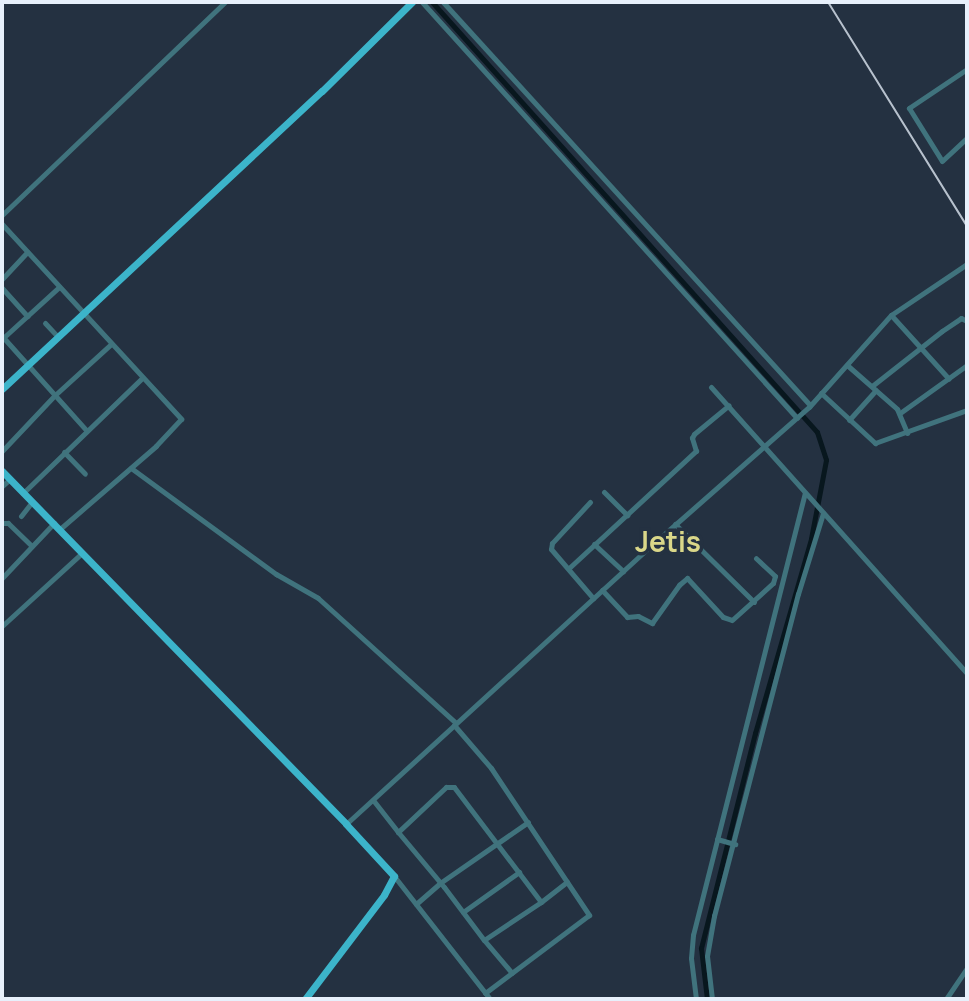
<!DOCTYPE html>
<style>
body{margin:0}
#map{position:relative;width:969px;height:1001px;overflow:hidden;background:#243141;font-family:Manrope,sans-serif}
div>[style]{position:absolute}
[style*='--x']{left:calc(var(--x)*1px);top:calc(var(--y)*1px);width:calc(var(--w)*1px);rotate:calc(var(--a)*1deg)}
.canal>*{height:5px;margin:-2.5px;padding:0 2.5px;transform-origin:2.5px;border-radius:2.5px;background:#08171e}
.minor>*{height:5px;margin:-2.5px;padding:0 2.5px;transform-origin:2.5px;border-radius:2.5px;background:#40737d}
.major>*{height:7px;margin:-3.5px;padding:0 3.5px;transform-origin:3.5px;border-radius:3.5px;background:#3cb4ca}
.rail>*{height:2px;margin:-1px;padding:0 1px;transform-origin:1px;border-radius:1px;background:#b7c1cd}
span{translate:-50% -50%;white-space:nowrap;text-align:center;line-height:1.15;-webkit-text-stroke:7px #243141;paint-order:stroke}
.quarter-label{font-size:28px;color:#dad789;font-weight:700}
.frame{position:absolute;inset:0;border:4px solid #e7f0fb;pointer-events:none}
</style>
<div id="map">
<div class="canal">
<div style="--x:432;--y:2;--w:577;--a:48.16"></div>
<div style="--x:817;--y:432;--w:29;--a:72"></div>
<div style="--x:826;--y:460;--w:80;--a:100.8"></div>
<div style="--x:811;--y:539;--w:202;--a:106.1"></div>
<div style="--x:755;--y:733;--w:222;--a:104.1"></div>
<div style="--x:701;--y:948;--w:51;--a:83.3"></div>
</div>
<div class="minor">
<div style="--x:422;--y:2;--w:560;--a:47.97"></div>
<div style="--x:443;--y:2;--w:545;--a:47.68"></div>
<div style="--x:967;--y:69;--w:70;--a:146.1"></div>
<div style="--x:909;--y:108;--w:62;--a:58.1"></div>
<div style="--x:942;--y:161;--w:34;--a:-43"></div>
<div style="--x:2;--y:215;--w:308;--a:-43.7"></div>
<div style="--x:2;--y:224;--w:265;--a:47.4"></div>
<div style="--x:181;--y:419;--w:37;--a:133"></div>
<div style="--x:156;--y:446;--w:127;--a:139.2"></div>
<div style="--x:2;--y:279;--w:37;--a:-47"></div>
<div style="--x:2;--y:288;--w:38;--a:48"></div>
<div style="--x:891;--y:315;--w:86;--a:47.8"></div>
<div style="--x:45;--y:323;--w:18;--a:47"></div>
<div style="--x:2;--y:336;--w:126;--a:48.2"></div>
<div style="--x:3;--y:338;--w:76;--a:-42.3"></div>
<div style="--x:847;--y:365;--w:67;--a:41.3"></div>
<div style="--x:897;--y:409;--w:26;--a:67"></div>
<div style="--x:872;--y:386;--w:89;--a:-38.2"></div>
<div style="--x:942;--y:331;--w:23;--a:-34"></div>
<div style="--x:961;--y:318;--w:7;--a:27"></div>
<div style="--x:711;--y:387;--w:384;--a:48.2"></div>
<div style="--x:821;--y:393;--w:74;--a:42.8"></div>
<div style="--x:875;--y:443;--w:98;--a:-19.7"></div>
<div style="--x:900;--y:413;--w:82;--a:-35.6"></div>
<div style="--x:849;--y:420;--w:40;--a:-48"></div>
<div style="--x:2;--y:451;--w:77;--a:-46.6"></div>
<div style="--x:55;--y:395;--w:76;--a:-42.3"></div>
<div style="--x:64;--y:452;--w:30;--a:46"></div>
<div style="--x:131;--y:468;--w:180;--a:36.2"></div>
<div style="--x:276;--y:574;--w:48;--a:29.7"></div>
<div style="--x:318;--y:598;--w:186;--a:42.2"></div>
<div style="--x:2;--y:486;--w:11;--a:-41"></div>
<div style="--x:604;--y:492;--w:33;--a:45"></div>
<div style="--x:23;--y:493;--w:165;--a:-44"></div>
<div style="--x:590;--y:502;--w:56;--a:132.8"></div>
<div style="--x:552;--y:543;--w:6;--a:99"></div>
<div style="--x:551;--y:549;--w:65;--a:49.4"></div>
<div style="--x:21;--y:516;--w:18;--a:-52"></div>
<div style="--x:2;--y:523;--w:6;--a:0"></div>
<div style="--x:8;--y:523;--w:33;--a:44"></div>
<div style="--x:675;--y:524;--w:111;--a:44.6"></div>
<div style="--x:594;--y:544;--w:40;--a:43"></div>
<div style="--x:569;--y:568;--w:173;--a:-42.7"></div>
<div style="--x:696;--y:451;--w:14;--a:-107"></div>
<div style="--x:692;--y:438;--w:4;--a:-63"></div>
<div style="--x:694;--y:434;--w:45;--a:-39.6"></div>
<div style="--x:2;--y:578;--w:76;--a:-46.6"></div>
<div style="--x:602;--y:590;--w:37;--a:47"></div>
<div style="--x:627;--y:617;--w:11;--a:-5"></div>
<div style="--x:638;--y:616;--w:16;--a:27"></div>
<div style="--x:652;--y:623;--w:47;--a:-54.6"></div>
<div style="--x:679;--y:585;--w:11;--a:-41"></div>
<div style="--x:687;--y:578;--w:53;--a:47.3"></div>
<div style="--x:723;--y:617;--w:9;--a:18"></div>
<div style="--x:732;--y:620;--w:55;--a:-42.1"></div>
<div style="--x:773;--y:583;--w:7;--a:-74"></div>
<div style="--x:775;--y:576;--w:26;--a:-137"></div>
<div style="--x:2;--y:626;--w:108;--a:-42.4"></div>
<div style="--x:454;--y:725;--w:57;--a:49.3"></div>
<div style="--x:491;--y:768;--w:177;--a:56.3"></div>
<div style="--x:589;--y:915;--w:130;--a:143.1"></div>
<div style="--x:373;--y:800;--w:41;--a:52"></div>
<div style="--x:398;--y:832;--w:72;--a:50.1"></div>
<div style="--x:444;--y:887;--w:66;--a:53"></div>
<div style="--x:484;--y:940;--w:69;--a:-33.7"></div>
<div style="--x:541;--y:902;--w:144;--a:-127.1"></div>
<div style="--x:454;--y:787;--w:8;--a:180"></div>
<div style="--x:446;--y:787;--w:66;--a:136.8"></div>
<div style="--x:346;--y:824;--w:416;--a:-42.4"></div>
<div style="--x:653;--y:544;--w:208;--a:-41.3"></div>
<div style="--x:809;--y:407;--w:123;--a:-48.3"></div>
<div style="--x:891;--y:315;--w:92;--a:-33.9"></div>
<div style="--x:717;--y:839;--w:19;--a:16"></div>
<div style="--x:394;--y:876;--w:156;--a:52"></div>
<div style="--x:541;--y:902;--w:33;--a:-38"></div>
<div style="--x:416;--y:904;--w:32;--a:-41"></div>
<div style="--x:440;--y:883;--w:107;--a:-34.7"></div>
<div style="--x:463;--y:912;--w:69;--a:-35.5"></div>
<div style="--x:484;--y:940;--w:43;--a:49.7"></div>
<div style="--x:696;--y:999;--w:41;--a:-97"></div>
<div style="--x:691;--y:958;--w:23;--a:-85"></div>
<div style="--x:693;--y:935;--w:456;--a:-75.8"></div>
<div style="--x:712;--y:999;--w:43;--a:-96.6"></div>
<div style="--x:707;--y:956;--w:41;--a:-80.1"></div>
<div style="--x:714;--y:916;--w:333;--a:-75.4"></div>
<div style="--x:798;--y:594;--w:85;--a:-72.8"></div>
<div style="--x:946;--y:999;--w:37;--a:-56"></div>
</div>
<div class="major">
<div style="--x:2;--y:389;--w:437;--a:-43"></div>
<div style="--x:322;--y:91;--w:127;--a:-44.7"></div>
<div style="--x:2;--y:471;--w:493;--a:45.7"></div>
<div style="--x:346;--y:824;--w:71;--a:47.3"></div>
<div style="--x:394;--y:876;--w:21;--a:118"></div>
<div style="--x:384;--y:895;--w:131;--a:127.2"></div>
</div>
<div class="rail">
<div style="--x:828;--y:2;--w:264;--a:58.2"></div>
</div>
<div class="quarter-label">
<span style="left:668px;top:541px">Jetis</span>
</div>
<div class="frame"></div>
</div>
